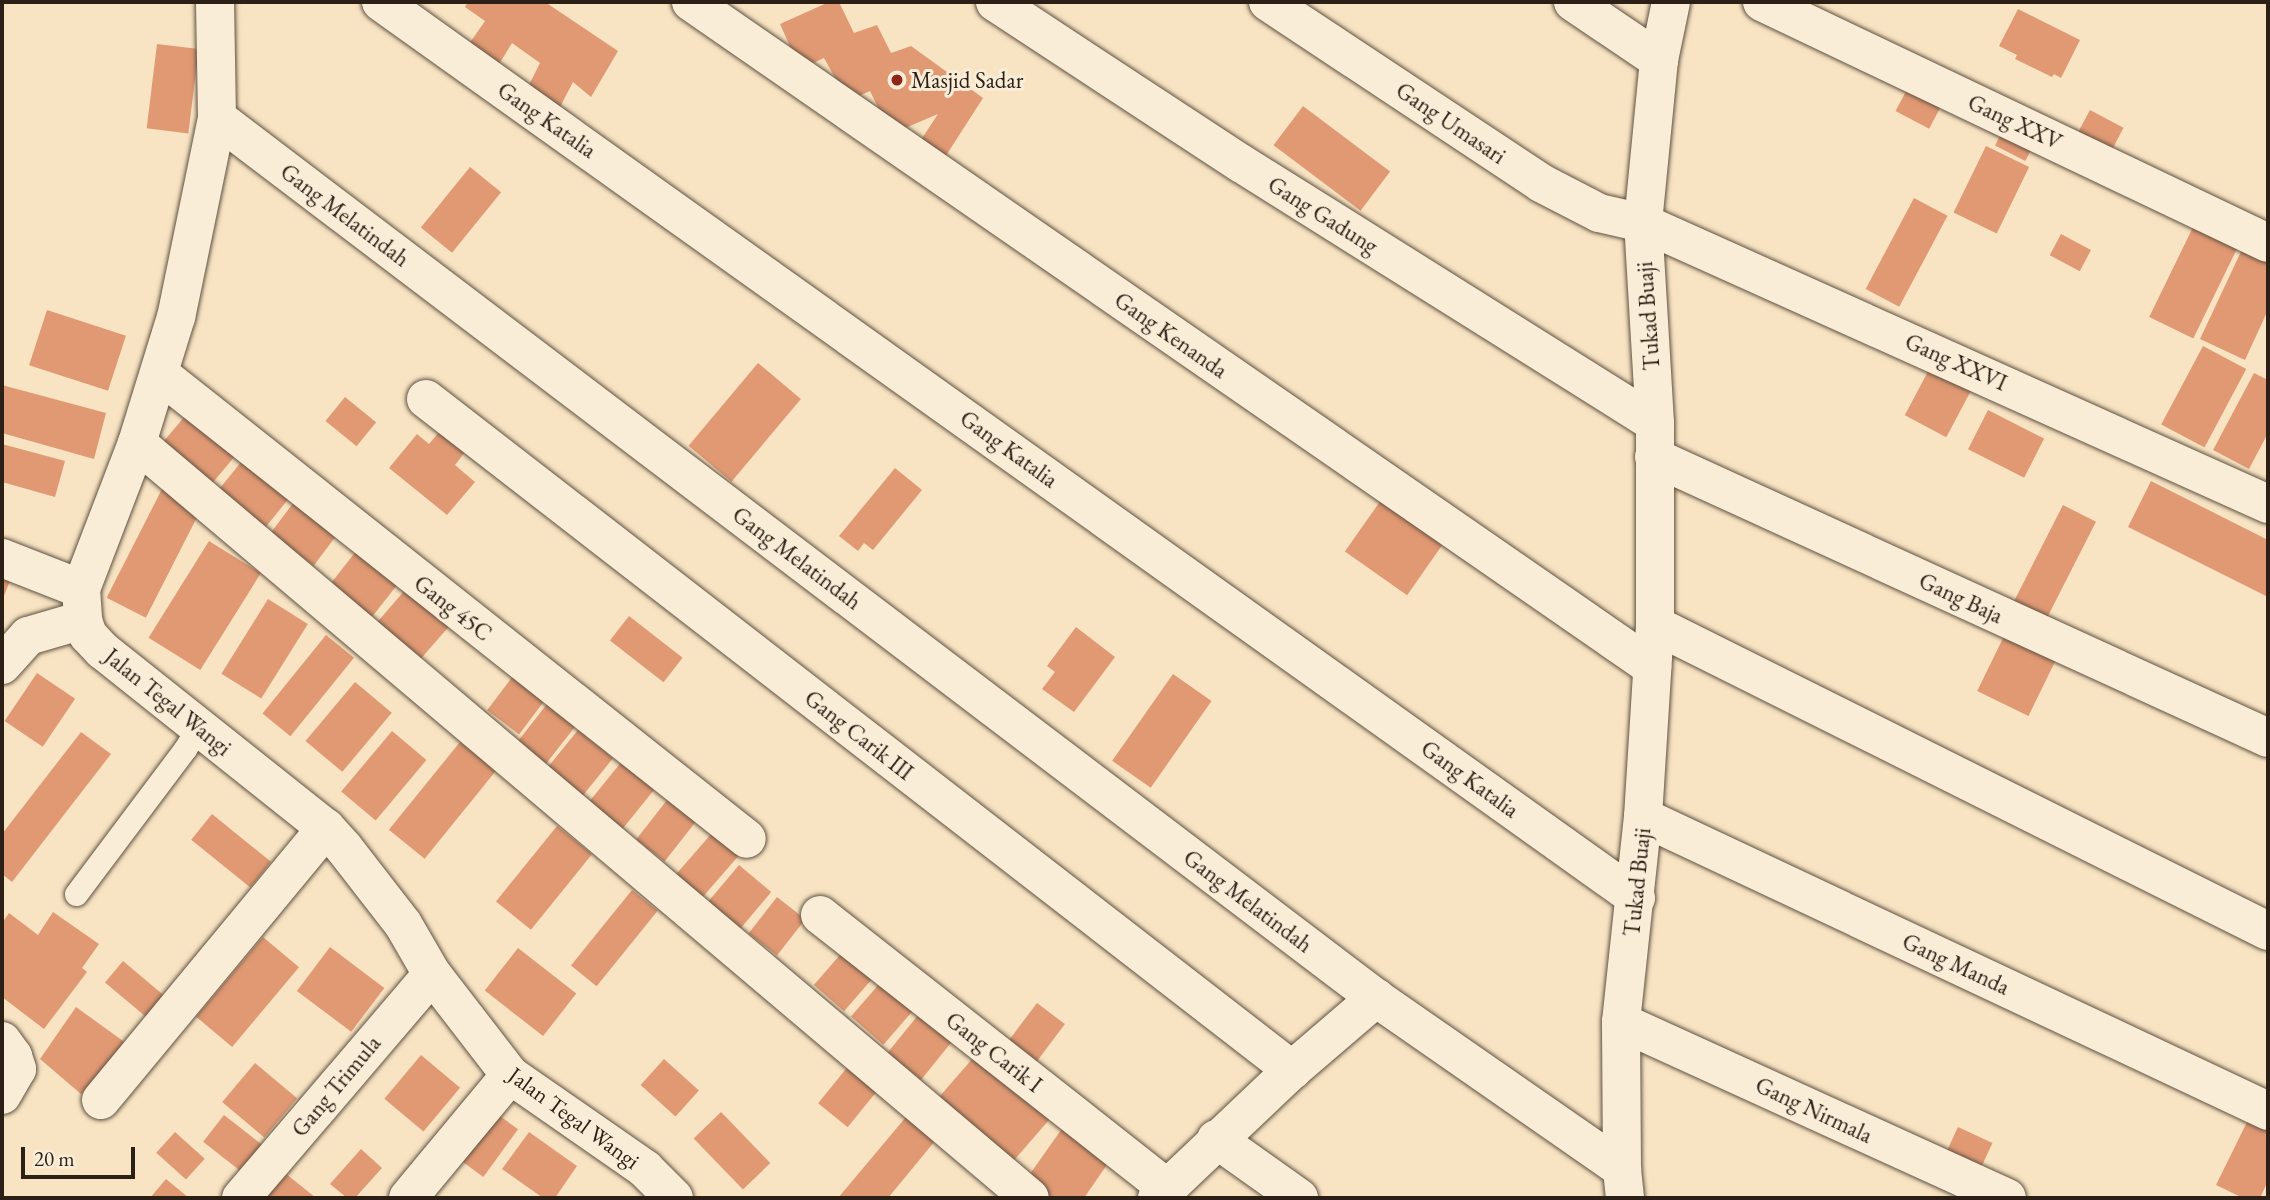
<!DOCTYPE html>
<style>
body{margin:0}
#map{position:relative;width:2270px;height:1200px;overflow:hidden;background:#f8e4c3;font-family:"EB Garamond",serif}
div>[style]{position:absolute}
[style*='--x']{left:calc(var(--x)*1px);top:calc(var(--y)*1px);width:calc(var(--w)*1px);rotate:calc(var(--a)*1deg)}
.building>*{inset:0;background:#e19973;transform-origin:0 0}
.roads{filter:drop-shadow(0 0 2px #5f5141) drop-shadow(0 0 2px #5f5141)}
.lane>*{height:23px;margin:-11.5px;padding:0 11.5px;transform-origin:11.5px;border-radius:11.5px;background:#faedd8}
.street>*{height:38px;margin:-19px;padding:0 19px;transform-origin:19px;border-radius:19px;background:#faedd8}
.dots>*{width:19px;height:19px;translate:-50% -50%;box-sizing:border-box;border:4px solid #faedd8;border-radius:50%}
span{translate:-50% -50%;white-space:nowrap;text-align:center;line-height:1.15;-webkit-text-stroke:6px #faedd8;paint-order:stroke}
.poi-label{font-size:23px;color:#2c2016}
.left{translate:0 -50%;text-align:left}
.street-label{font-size:23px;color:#2c2016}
.frame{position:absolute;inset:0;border:4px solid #2c2016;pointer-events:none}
.scale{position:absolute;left:21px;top:1147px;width:114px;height:32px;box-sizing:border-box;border:4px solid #2c2016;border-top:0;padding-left:9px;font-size:21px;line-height:24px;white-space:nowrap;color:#2c2016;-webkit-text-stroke:5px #faedd8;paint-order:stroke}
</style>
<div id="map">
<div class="building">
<div style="clip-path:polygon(468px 2px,545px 2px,618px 51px,591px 97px,573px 82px,559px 109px,527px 89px,540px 63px,512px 43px,496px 69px,467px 47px,485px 21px,465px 7px)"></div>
<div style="clip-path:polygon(829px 2px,839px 2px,854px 33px,877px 25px,891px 53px,911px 46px,983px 98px,940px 165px,915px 149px,938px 114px,891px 134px,870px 91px,848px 101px,824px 58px,800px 69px,780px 24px)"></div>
<div style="clip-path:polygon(2018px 9px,2080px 40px,2061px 78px,2054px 74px,2052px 77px,2015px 59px,2017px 55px,1999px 46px)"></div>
<div style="left:157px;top:44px;width:42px;height:85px;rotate:7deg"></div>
<div style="left:1912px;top:80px;width:38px;height:35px;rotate:28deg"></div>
<div style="left:1303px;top:106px;width:109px;height:49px;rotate:37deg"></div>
<div style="left:2090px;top:110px;width:38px;height:27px;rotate:28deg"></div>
<div style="left:2005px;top:126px;width:34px;height:22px;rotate:27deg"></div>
<div style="left:1986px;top:146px;width:48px;height:74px;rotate:26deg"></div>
<div style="left:470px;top:167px;width:40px;height:78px;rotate:39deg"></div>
<div style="left:1914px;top:198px;width:38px;height:103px;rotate:28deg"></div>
<div style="left:2197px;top:219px;width:49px;height:109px;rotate:26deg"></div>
<div style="left:2061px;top:234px;width:34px;height:24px;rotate:28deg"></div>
<div style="clip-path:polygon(2246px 241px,2268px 251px,2268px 310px,2245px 360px,2200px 339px)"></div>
<div style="left:47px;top:310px;width:83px;height:58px;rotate:18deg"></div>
<div style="left:2203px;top:346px;width:49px;height:89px;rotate:28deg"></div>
<div style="left:758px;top:363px;width:56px;height:108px;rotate:40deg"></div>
<div style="left:1932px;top:364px;width:47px;height:58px;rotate:28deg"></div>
<div style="clip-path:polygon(2254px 373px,2268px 380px,2268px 433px,2249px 469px,2213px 450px)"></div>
<div style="clip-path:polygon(2px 385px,106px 413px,94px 459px,2px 433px)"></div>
<div style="left:345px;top:397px;width:40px;height:31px;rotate:39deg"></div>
<div style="left:190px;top:410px;width:64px;height:46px;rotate:40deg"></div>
<div style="left:1988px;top:410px;width:63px;height:44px;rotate:27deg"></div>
<div style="clip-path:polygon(440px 431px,465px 452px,455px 465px,475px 482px,447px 515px,389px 468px,417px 434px,429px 444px)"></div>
<div style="clip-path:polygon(2px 444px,65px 461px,55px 497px,2px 482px)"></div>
<div style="left:246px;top:456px;width:60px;height:47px;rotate:39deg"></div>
<div style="clip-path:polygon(895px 468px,922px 490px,873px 550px,864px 543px,858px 551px,839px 536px)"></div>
<div style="clip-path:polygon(2151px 481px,2268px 540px,2268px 597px,2128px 527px)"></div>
<div style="left:162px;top:489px;width:44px;height:122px;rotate:27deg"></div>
<div style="left:297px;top:498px;width:54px;height:44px;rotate:37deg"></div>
<div style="left:1381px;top:500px;width:76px;height:63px;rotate:35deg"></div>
<div style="left:2063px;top:505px;width:37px;height:108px;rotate:27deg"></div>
<div style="left:209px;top:541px;width:61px;height:114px;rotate:32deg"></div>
<div style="left:357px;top:550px;width:53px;height:46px;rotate:38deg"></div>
<div style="clip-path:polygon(2px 574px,11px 578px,2px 601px)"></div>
<div style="left:406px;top:589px;width:57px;height:48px;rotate:41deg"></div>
<div style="left:268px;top:599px;width:47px;height:88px;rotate:32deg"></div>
<div style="left:629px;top:616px;width:68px;height:31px;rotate:38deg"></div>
<div style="clip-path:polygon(1076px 627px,1115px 657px,1074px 712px,1042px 689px,1055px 672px,1047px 666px)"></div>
<div style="left:2007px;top:630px;width:57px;height:68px;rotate:26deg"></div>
<div style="left:326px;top:635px;width:36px;height:101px;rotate:39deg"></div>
<div style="left:37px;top:673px;width:46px;height:58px;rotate:34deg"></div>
<div style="left:1173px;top:674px;width:47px;height:106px;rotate:35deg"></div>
<div style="left:513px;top:676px;width:40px;height:43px;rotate:37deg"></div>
<div style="left:355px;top:682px;width:48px;height:77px;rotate:40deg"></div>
<div style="left:547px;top:704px;width:36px;height:52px;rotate:38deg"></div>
<div style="left:578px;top:730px;width:45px;height:61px;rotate:39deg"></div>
<div style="left:392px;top:731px;width:45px;height:79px;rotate:40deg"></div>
<div style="clip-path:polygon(81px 732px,111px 754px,12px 882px,2px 874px,2px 834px)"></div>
<div style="left:460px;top:742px;width:46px;height:113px;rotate:39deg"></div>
<div style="left:623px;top:760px;width:43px;height:56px;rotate:39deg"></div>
<div style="left:667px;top:800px;width:36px;height:50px;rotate:38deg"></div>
<div style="left:212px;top:814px;width:76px;height:33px;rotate:39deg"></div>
<div style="left:557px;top:826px;width:45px;height:97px;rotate:39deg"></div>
<div style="left:712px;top:833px;width:35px;height:60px;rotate:41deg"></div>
<div style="left:739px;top:865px;width:42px;height:49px;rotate:40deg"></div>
<div style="left:632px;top:890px;width:33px;height:97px;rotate:39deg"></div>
<div style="left:777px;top:897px;width:36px;height:46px;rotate:38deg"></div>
<div style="clip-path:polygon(53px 912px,99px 944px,82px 968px,87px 972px,44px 1029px,2px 997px,2px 923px,9px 913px,38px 935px)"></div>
<div style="left:263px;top:937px;width:47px;height:104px;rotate:40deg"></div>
<div style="left:330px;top:947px;width:68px;height:55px;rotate:37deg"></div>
<div style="left:518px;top:948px;width:74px;height:54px;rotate:38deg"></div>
<div style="left:846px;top:948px;width:40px;height:49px;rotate:41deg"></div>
<div style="left:123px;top:961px;width:57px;height:28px;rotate:40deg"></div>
<div style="left:887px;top:975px;width:43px;height:55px;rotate:41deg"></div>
<div style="left:1037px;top:1003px;width:35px;height:50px;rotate:37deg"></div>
<div style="clip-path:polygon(76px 1007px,130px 1046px,81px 1094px,40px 1059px)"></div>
<div style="left:919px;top:1014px;width:43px;height:50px;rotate:39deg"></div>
<div style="left:980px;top:1050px;width:98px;height:63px;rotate:41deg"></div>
<div style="left:421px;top:1055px;width:51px;height:57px;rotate:40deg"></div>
<div style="left:664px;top:1059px;width:47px;height:35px;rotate:42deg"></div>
<div style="left:854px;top:1059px;width:38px;height:57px;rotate:39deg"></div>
<div style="left:255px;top:1063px;width:55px;height:51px;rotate:40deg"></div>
<div style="left:493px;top:1111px;width:31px;height:59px;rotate:36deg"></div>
<div style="left:721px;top:1112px;width:71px;height:38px;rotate:46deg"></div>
<div style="left:224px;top:1115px;width:52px;height:34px;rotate:38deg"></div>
<div style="clip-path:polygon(906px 1117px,935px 1141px,888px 1198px,838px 1198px)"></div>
<div style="clip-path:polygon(2249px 1118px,2268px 1127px,2268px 1181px,2260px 1198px,2243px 1198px,2216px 1185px)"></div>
<div style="clip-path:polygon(1066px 1123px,1113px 1156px,1084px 1198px,1050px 1198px,1025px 1181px)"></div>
<div style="left:1958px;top:1127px;width:38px;height:33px;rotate:25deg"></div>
<div style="left:175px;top:1132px;width:40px;height:28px;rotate:42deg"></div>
<div style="clip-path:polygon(529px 1132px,577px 1166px,555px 1198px,543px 1198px,502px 1169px)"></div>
<div style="clip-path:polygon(361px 1149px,382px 1168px,355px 1198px,347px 1198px,330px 1184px)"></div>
<div style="clip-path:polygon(285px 1173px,316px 1198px,265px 1198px)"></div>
<div style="clip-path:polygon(166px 1179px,189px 1198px,150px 1198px)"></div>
</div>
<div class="roads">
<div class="lane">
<div style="--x:76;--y:894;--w:181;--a:-53.1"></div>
<div style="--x:185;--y:749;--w:26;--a:-59"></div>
</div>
<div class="street">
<div style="--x:215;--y:2;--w:116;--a:89"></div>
<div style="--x:217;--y:118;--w:203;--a:101.6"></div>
<div style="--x:176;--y:317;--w:132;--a:107.2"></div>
<div style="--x:137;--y:443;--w:156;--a:111"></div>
<div style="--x:81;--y:589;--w:31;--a:86"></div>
<div style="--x:83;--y:620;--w:16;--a:72"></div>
<div style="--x:88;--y:635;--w:21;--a:47"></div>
<div style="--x:102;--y:650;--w:286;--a:38.5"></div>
<div style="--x:326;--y:828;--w:27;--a:48"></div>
<div style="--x:344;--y:848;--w:96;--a:52.2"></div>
<div style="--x:403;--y:924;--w:58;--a:59.9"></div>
<div style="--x:432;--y:974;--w:128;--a:52.3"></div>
<div style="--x:510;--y:1075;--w:165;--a:34.8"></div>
<div style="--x:645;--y:1169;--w:41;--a:45"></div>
<div style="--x:381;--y:2;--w:1542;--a:35.52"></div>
<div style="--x:691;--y:2;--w:1169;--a:34.68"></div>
<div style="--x:995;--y:2;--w:295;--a:33.3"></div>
<div style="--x:1242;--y:164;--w:487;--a:32.1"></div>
<div style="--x:1268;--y:2;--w:328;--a:33.5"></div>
<div style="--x:1541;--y:183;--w:65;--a:27.3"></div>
<div style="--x:1599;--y:213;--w:45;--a:12.8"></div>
<div style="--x:1643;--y:223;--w:685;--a:24.21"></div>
<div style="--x:1573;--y:2;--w:104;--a:34"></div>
<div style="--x:1762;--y:2;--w:560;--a:25.47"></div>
<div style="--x:217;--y:118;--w:1455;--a:37.21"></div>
<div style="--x:1376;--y:998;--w:300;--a:34.8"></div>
<div style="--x:161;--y:375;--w:747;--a:38.37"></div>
<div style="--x:426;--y:399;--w:1096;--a:37.77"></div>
<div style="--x:137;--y:443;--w:1169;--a:40.21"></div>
<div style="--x:1654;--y:457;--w:675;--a:24.59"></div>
<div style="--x:2;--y:558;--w:85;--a:21.4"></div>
<div style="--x:1655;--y:625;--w:685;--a:26.53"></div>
<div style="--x:2;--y:665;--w:39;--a:-48"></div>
<div style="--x:28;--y:636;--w:57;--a:-16.2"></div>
<div style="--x:1643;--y:817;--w:691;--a:25.19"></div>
<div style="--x:820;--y:915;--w:442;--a:38.2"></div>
<div style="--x:1621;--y:1022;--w:424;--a:24.5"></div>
<div style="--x:2;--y:1041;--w:19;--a:54"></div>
<div style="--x:13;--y:1056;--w:14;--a:73"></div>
<div style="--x:17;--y:1069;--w:30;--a:120"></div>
<div style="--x:101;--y:1100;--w:353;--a:-50.4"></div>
<div style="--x:1216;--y:1139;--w:102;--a:35.4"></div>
<div style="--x:241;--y:1198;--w:294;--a:-49.5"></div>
<div style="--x:408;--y:1198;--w:160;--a:-50.3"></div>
<div style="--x:1157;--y:1198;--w:186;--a:-43.5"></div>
<div style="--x:1292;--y:1070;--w:111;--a:-40.6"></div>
<div style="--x:1625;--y:1198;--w:29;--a:-96"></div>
<div style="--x:1622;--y:1169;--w:147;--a:-90.4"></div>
<div style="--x:1621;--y:1022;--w:206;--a:-83.9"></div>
<div style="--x:1643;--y:817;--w:192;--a:-86.4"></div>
<div style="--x:1655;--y:625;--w:202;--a:-90"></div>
<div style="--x:1655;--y:423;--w:200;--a:-93.4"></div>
<div style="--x:1643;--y:223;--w:164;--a:-84.4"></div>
<div style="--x:1659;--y:60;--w:59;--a:-78.3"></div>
</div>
</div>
<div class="dots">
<div style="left:897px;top:80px;background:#8f2418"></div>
</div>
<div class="poi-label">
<span class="left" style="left:911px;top:80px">Masjid Sadar</span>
</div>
<div class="street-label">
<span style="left:547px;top:120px;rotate:35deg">Gang Katalia</span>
<span style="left:2015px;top:122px;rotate:25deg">Gang XXV</span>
<span style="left:1451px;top:123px;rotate:34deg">Gang Umasari</span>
<span style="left:345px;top:215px;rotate:37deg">Gang Melatindah</span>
<span style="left:1323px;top:215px;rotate:32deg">Gang Gadung</span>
<span style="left:1648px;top:316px;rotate:-94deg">Tukad Buaji</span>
<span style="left:1171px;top:335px;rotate:35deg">Gang Kenanda</span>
<span style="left:1956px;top:362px;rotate:24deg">Gang XXVI</span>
<span style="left:1009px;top:449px;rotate:36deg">Gang Katalia</span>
<span style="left:797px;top:558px;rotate:37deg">Gang Melatindah</span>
<span style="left:1961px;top:598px;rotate:25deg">Gang Baja</span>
<span style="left:453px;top:608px;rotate:38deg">Gang 45C</span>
<span style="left:168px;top:702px;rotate:39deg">Jalan Tegal Wangi</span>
<span style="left:859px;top:735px;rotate:38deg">Gang Carik III</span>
<span style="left:1470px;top:779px;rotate:36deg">Gang Katalia</span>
<span style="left:1637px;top:882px;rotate:-84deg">Tukad Buaji</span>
<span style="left:1248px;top:901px;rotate:37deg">Gang Melatindah</span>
<span style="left:1956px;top:964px;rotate:25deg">Gang Manda</span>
<span style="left:994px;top:1052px;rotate:38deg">Gang Carik I</span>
<span style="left:336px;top:1086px;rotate:-50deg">Gang Trimula</span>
<span style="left:1814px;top:1110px;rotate:25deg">Gang Nirmala</span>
<span style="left:574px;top:1118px;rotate:36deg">Jalan Tegal Wangi</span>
</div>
<div class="frame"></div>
<div class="scale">20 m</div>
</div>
